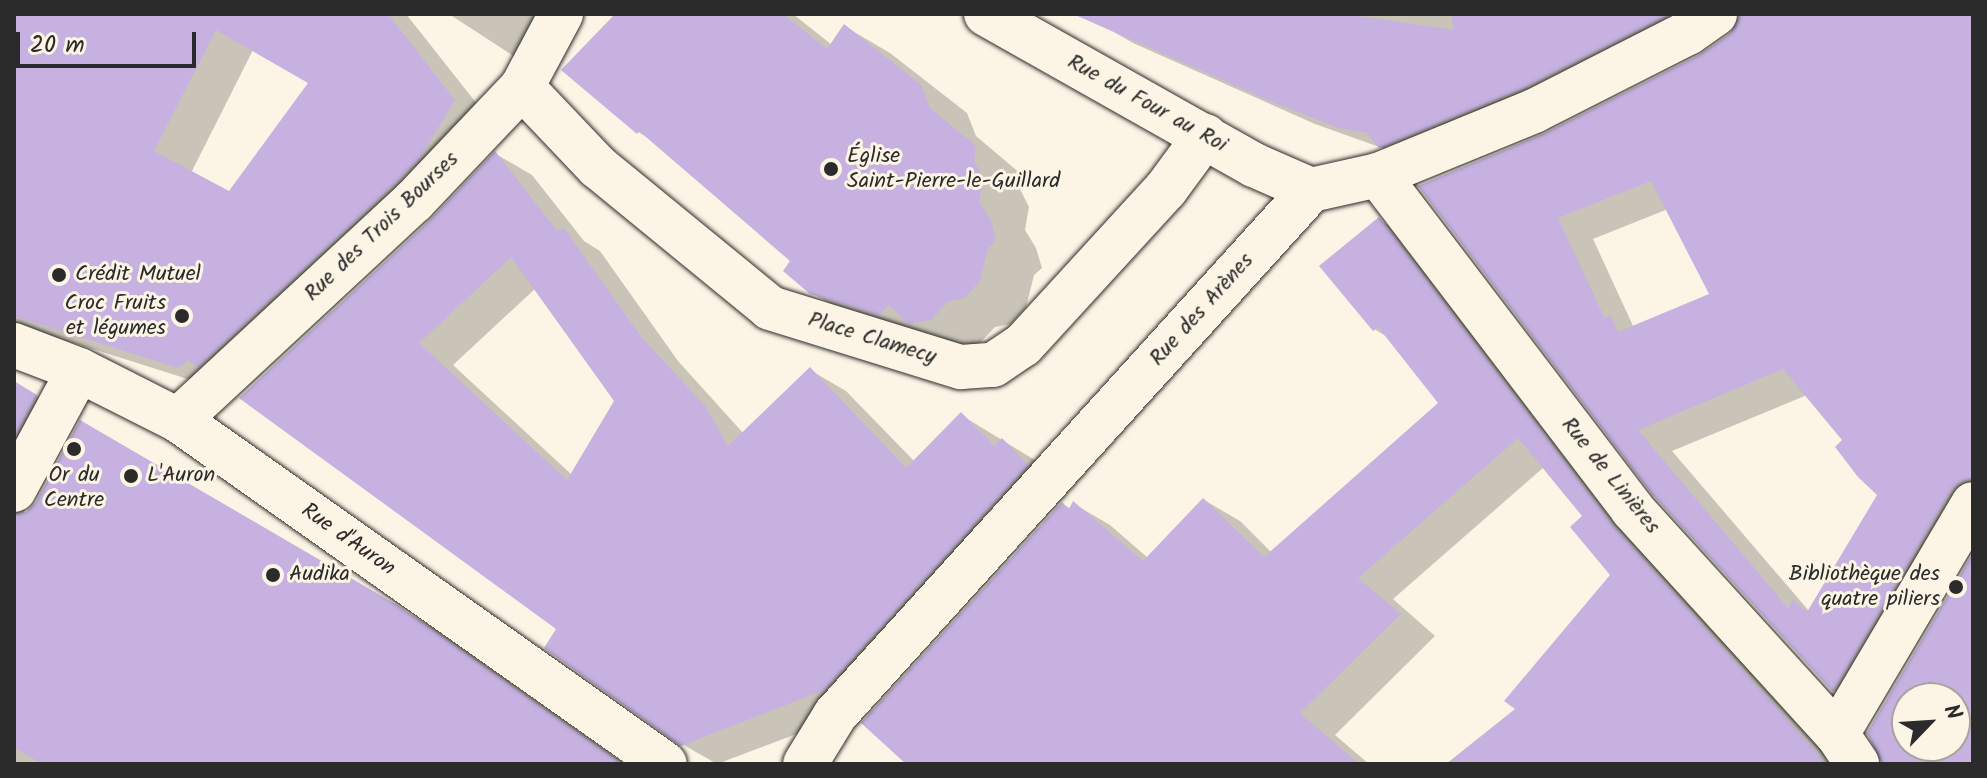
<!DOCTYPE html>
<meta charset="utf-8">
<style>
body{margin:0}
#map{position:relative;width:1987px;height:778px;overflow:hidden;background:#fcf5e5;font-family:Kalam,sans-serif}
div>[style]{position:absolute}
[style*='--x']{left:calc(var(--x)*1px);top:calc(var(--y)*1px);width:calc(var(--w)*1px);rotate:calc(var(--a)*1deg)}
.shadow>*{inset:0;background:#0003}
.building>*{inset:0;background:#c6b1e1}
.roads{filter:drop-shadow(0 0 2px #2b2b2b) drop-shadow(0 0 2px #2b2b2b)}
.street>*{height:44px;margin:-22px;padding:0 22px;transform-origin:22px;border-radius:22px;background:#fcf5e5}
.dots>*{width:22px;height:22px;translate:-50% -50%;box-sizing:border-box;border:4px solid #fcf5e5;border-radius:50%}
span{translate:-50% -50%;white-space:nowrap;text-align:center;line-height:1.15;-webkit-text-stroke:6px #fcf5e5;paint-order:stroke}
.street-label{font-size:22px;color:#2b2b2b}
.poi-label{font-size:22px;color:#2b2b2b}
.left{translate:0 -50%;text-align:left}
.right{translate:-100% -50%;text-align:right}
.frame{position:absolute;inset:0;border:16px solid #2b2b2b;pointer-events:none}
.north{position:absolute;left:1891px;top:682px;width:80px;height:80px;box-sizing:border-box;background:#fcf5e5;border:2px solid #a8a49b;border-radius:50%;rotate:65deg;font-size:22px;font-weight:700;line-height:32px;text-align:center;color:#2b2b2b}
.north::after{content:'';display:block;margin:auto;width:28px;height:36px;background:#2b2b2b;clip-path:polygon(50% 0,100% 100%,50% 72%,0 100%)}
.scale{position:absolute;left:16px;top:32px;width:180px;height:36px;box-sizing:border-box;border:4px solid #2b2b2b;border-top:0;padding-left:10px;font-size:24px;line-height:28px;white-space:nowrap;color:#2b2b2b;-webkit-text-stroke:6px #fcf5e5;paint-order:stroke}
</style>
<div id="map">
<div class="shadow">
<div style="clip-path:polygon(evenodd,14px 14px,406px 14px,496px 128px,216px 388px,14px 324px,14px 14px,253px 50px,311px 83px,229px 193px,191px 173px,253px 50px)"></div>
<div style="clip-path:polygon(449px 14px,557px 14px,529px 66px)"></div>
<div style="clip-path:polygon(617px 14px,793px 14px,832px 45px,844px 26px,890px 53px,967px 113px,976px 136px,1021px 174px,1020px 189px,1029px 207px,1025px 230px,1036px 248px,1042px 268px,1034px 275px,1026px 307px,1011px 324px,995px 327px,977px 346px,956px 350px,859px 320px,812px 293px,793px 261px,655px 142px,638px 132px)"></div>
<div style="clip-path:polygon(1083px 14px,1737px 14px,1712px 32px,1385px 149px,1315px 124px,1133px 43px)"></div>
<div style="clip-path:polygon(evenodd,1742px 14px,1973px 14px,1973px 537px,1870px 711px,1834px 691px,1653px 492px,1421px 187px,1546px 135px,1703px 55px,1740px 25px,1742px 14px,1668px 209px,1712px 295px,1634px 328px,1593px 239px,1668px 209px,1742px 14px,1807px 395px,1844px 440px,1880px 494px,1809px 611px,1672px 451px,1807px 395px)"></div>
<div style="clip-path:polygon(evenodd,496px 154px,532px 175px,584px 241px,600px 251px,678px 361px,744px 434px,810px 370px,846px 391px,915px 462px,961px 415px,1038px 462px,860px 710px,717px 764px,682px 744px,559px 628px,242px 397px,431px 222px,496px 154px,536px 288px,616px 400px,572px 475px,453px 365px,536px 288px)"></div>
<div style="clip-path:polygon(1379px 220px,1415px 241px,1846px 764px,1459px 764px,1518px 709px,1613px 575px,1585px 516px,1544px 467px,1393px 599px,1435px 636px,1335px 735px,1369px 764px,908px 764px,1063px 504px,1071px 509px,1074px 504px,1110px 525px,1148px 558px,1204px 500px,1240px 521px,1272px 553px,1441px 403px,1389px 338px,1374px 329px)"></div>
<div style="clip-path:polygon(14px 382px,72px 417px,27px 500px,24px 514px,37px 504px,81px 423px,433px 628px,625px 764px,14px 764px)"></div>
</div>
<div class="building">
<div style="clip-path:polygon(evenodd,14px 14px,388px 14px,455px 100px,420px 158px,395px 184px,198px 367px,188px 360px,178px 368px,14px 316px,14px 14px,216px 30px,308px 83px,229px 191px,154px 151px,216px 30px)"></div>
<div style="clip-path:polygon(615px 14px,783px 14px,827px 49px,844px 24px,921px 85px,930px 108px,976px 146px,974px 161px,984px 179px,979px 202px,991px 220px,996px 241px,988px 248px,980px 281px,964px 298px,949px 301px,931px 320px,908px 324px,889px 305px,879px 315px,810px 294px,783px 271px,790px 261px,639px 131px,637px 134px,561px 70px)"></div>
<div style="clip-path:polygon(1073px 14px,1344px 14px,1454px 30px,1451px 14px,1670px 14px,1524px 88px,1379px 148px,1367px 133px,1339px 128px,1277px 104px)"></div>
<div style="clip-path:polygon(evenodd,1740px 14px,1973px 14px,1973px 479px,1961px 482px,1951px 491px,1833px 692px,1651px 493px,1418px 186px,1545px 133px,1699px 55px,1730px 34px,1740px 14px,1651px 181px,1709px 294px,1618px 332px,1611px 315px,1605px 319px,1558px 218px,1651px 181px,1740px 14px,1783px 369px,1842px 440px,1835px 447px,1858px 477px,1877px 495px,1807px 612px,1793px 600px,1788px 608px,1638px 430px,1783px 369px)"></div>
<div style="clip-path:polygon(evenodd,495px 151px,558px 232px,564px 228px,642px 338px,705px 406px,728px 446px,810px 367px,906px 468px,961px 412px,994px 446px,1002px 438px,1028px 465px,824px 690px,681px 746px,544px 648px,556px 629px,239px 398px,430px 220px,495px 151px,511px 257px,614px 401px,567px 480px,419px 343px,511px 257px)"></div>
<div style="clip-path:polygon(1379px 217px,1612px 524px,1827px 764px,1446px 764px,1515px 709px,1504px 701px,1610px 575px,1570px 527px,1582px 516px,1518px 438px,1358px 578px,1401px 614px,1300px 713px,1359px 764px,906px 764px,861px 723px,1062px 502px,1069px 509px,1073px 501px,1143px 561px,1203px 498px,1264px 557px,1438px 403px,1378px 327px,1373px 331px,1319px 266px)"></div>
<div style="clip-path:polygon(14px 381px,37px 395px,14px 438px)"></div>
<div style="clip-path:polygon(80px 420px,397px 605px,622px 764px,42px 764px,14px 747px,14px 515px,26px 512px,36px 502px)"></div>
<div style="clip-path:polygon(evenodd,1973px 553px,1973px 764px,1882px 764px,1867px 733px,1973px 553px,1907px 698px,1955px 698px,1955px 746px,1907px 746px,1907px 698px)"></div>
</div>
<div class="roads">
<div class="street">
<div style="--x:986;--y:14;--w:308;--a:29.4"></div>
<div style="--x:1254;--y:165;--w:62;--a:23.7"></div>
<div style="--x:522;--y:87;--w:110;--a:46.5"></div>
<div style="--x:598;--y:167;--w:222;--a:39.3"></div>
<div style="--x:770;--y:308;--w:200;--a:17.2"></div>
<div style="--x:961;--y:367;--w:32;--a:-4"></div>
<div style="--x:993;--y:365;--w:36;--a:-34"></div>
<div style="--x:1023;--y:345;--w:212;--a:-47.5"></div>
<div style="--x:1166;--y:189;--w:66;--a:-53.7"></div>
<div style="--x:1378;--y:175;--w:420;--a:52.7"></div>
<div style="--x:1632;--y:509;--w:304;--a:47.7"></div>
<div style="--x:1837;--y:734;--w:36;--a:56"></div>
<div style="--x:14;--y:345;--w:70;--a:21"></div>
<div style="--x:79;--y:370;--w:111;--a:26.8"></div>
<div style="--x:178;--y:420;--w:596;--a:35.24"></div>
<div style="--x:178;--y:420;--w:321;--a:-42.9"></div>
<div style="--x:413;--y:202;--w:158;--a:-46.5"></div>
<div style="--x:522;--y:87;--w:83;--a:-61.9"></div>
<div style="--x:14;--y:490;--w:136;--a:-61.6"></div>
<div style="--x:1837;--y:734;--w:267;--a:-59.4"></div>
<div style="--x:805;--y:764;--w:57;--a:-58.5"></div>
<div style="--x:835;--y:715;--w:709;--a:-47.8"></div>
<div style="--x:1311;--y:190;--w:69;--a:-12.6"></div>
<div style="--x:1378;--y:175;--w:169;--a:-22.3"></div>
<div style="--x:1534;--y:111;--w:173;--a:-26.9"></div>
<div style="--x:1688;--y:33;--w:33;--a:-35"></div>
</div>
</div>
<div class="dots">
<div style="left:831px;top:169px;background:#2b2b2b"></div>
<div style="left:59px;top:275px;background:#2b2b2b"></div>
<div style="left:182px;top:316px;background:#2b2b2b"></div>
<div style="left:74px;top:449px;background:#2b2b2b"></div>
<div style="left:131px;top:476px;background:#2b2b2b"></div>
<div style="left:273px;top:575px;background:#2b2b2b"></div>
<div style="left:1956px;top:587px;background:#2b2b2b"></div>
</div>
<div class="street-label">
<span style="left:1147px;top:104px;rotate:29deg">Rue du Four au Roi</span>
<span style="left:382px;top:227px;rotate:-44deg">Rue des Trois Bourses</span>
<span style="left:1202px;top:310px;rotate:-48deg">Rue des Arènes</span>
<span style="left:872px;top:339px;rotate:17deg">Place Clamecy</span>
<span style="left:1610px;top:476px;rotate:51deg">Rue de Linières</span>
<span style="left:348px;top:540px;rotate:35deg">Rue d'Auron</span>
</div>
<div class="poi-label">
<span class="left" style="left:847px;top:169px">Église<br>Saint-Pierre-le-Guillard</span>
<span class="left" style="left:75px;top:275px">Crédit Mutuel</span>
<span class="right" style="left:166px;top:316px">Croc Fruits<br>et légumes</span>
<span style="left:74px;top:488px">Or du<br>Centre</span>
<span class="left" style="left:147px;top:476px">L'Auron</span>
<span class="right" style="left:1940px;top:587px">Bibliothèque des<br>quatre piliers</span>
<span class="left" style="left:289px;top:575px">Audika</span>
</div>
<div class="frame"></div>
<div class="north">N</div>
<div class="scale">20 m</div>
</div>
